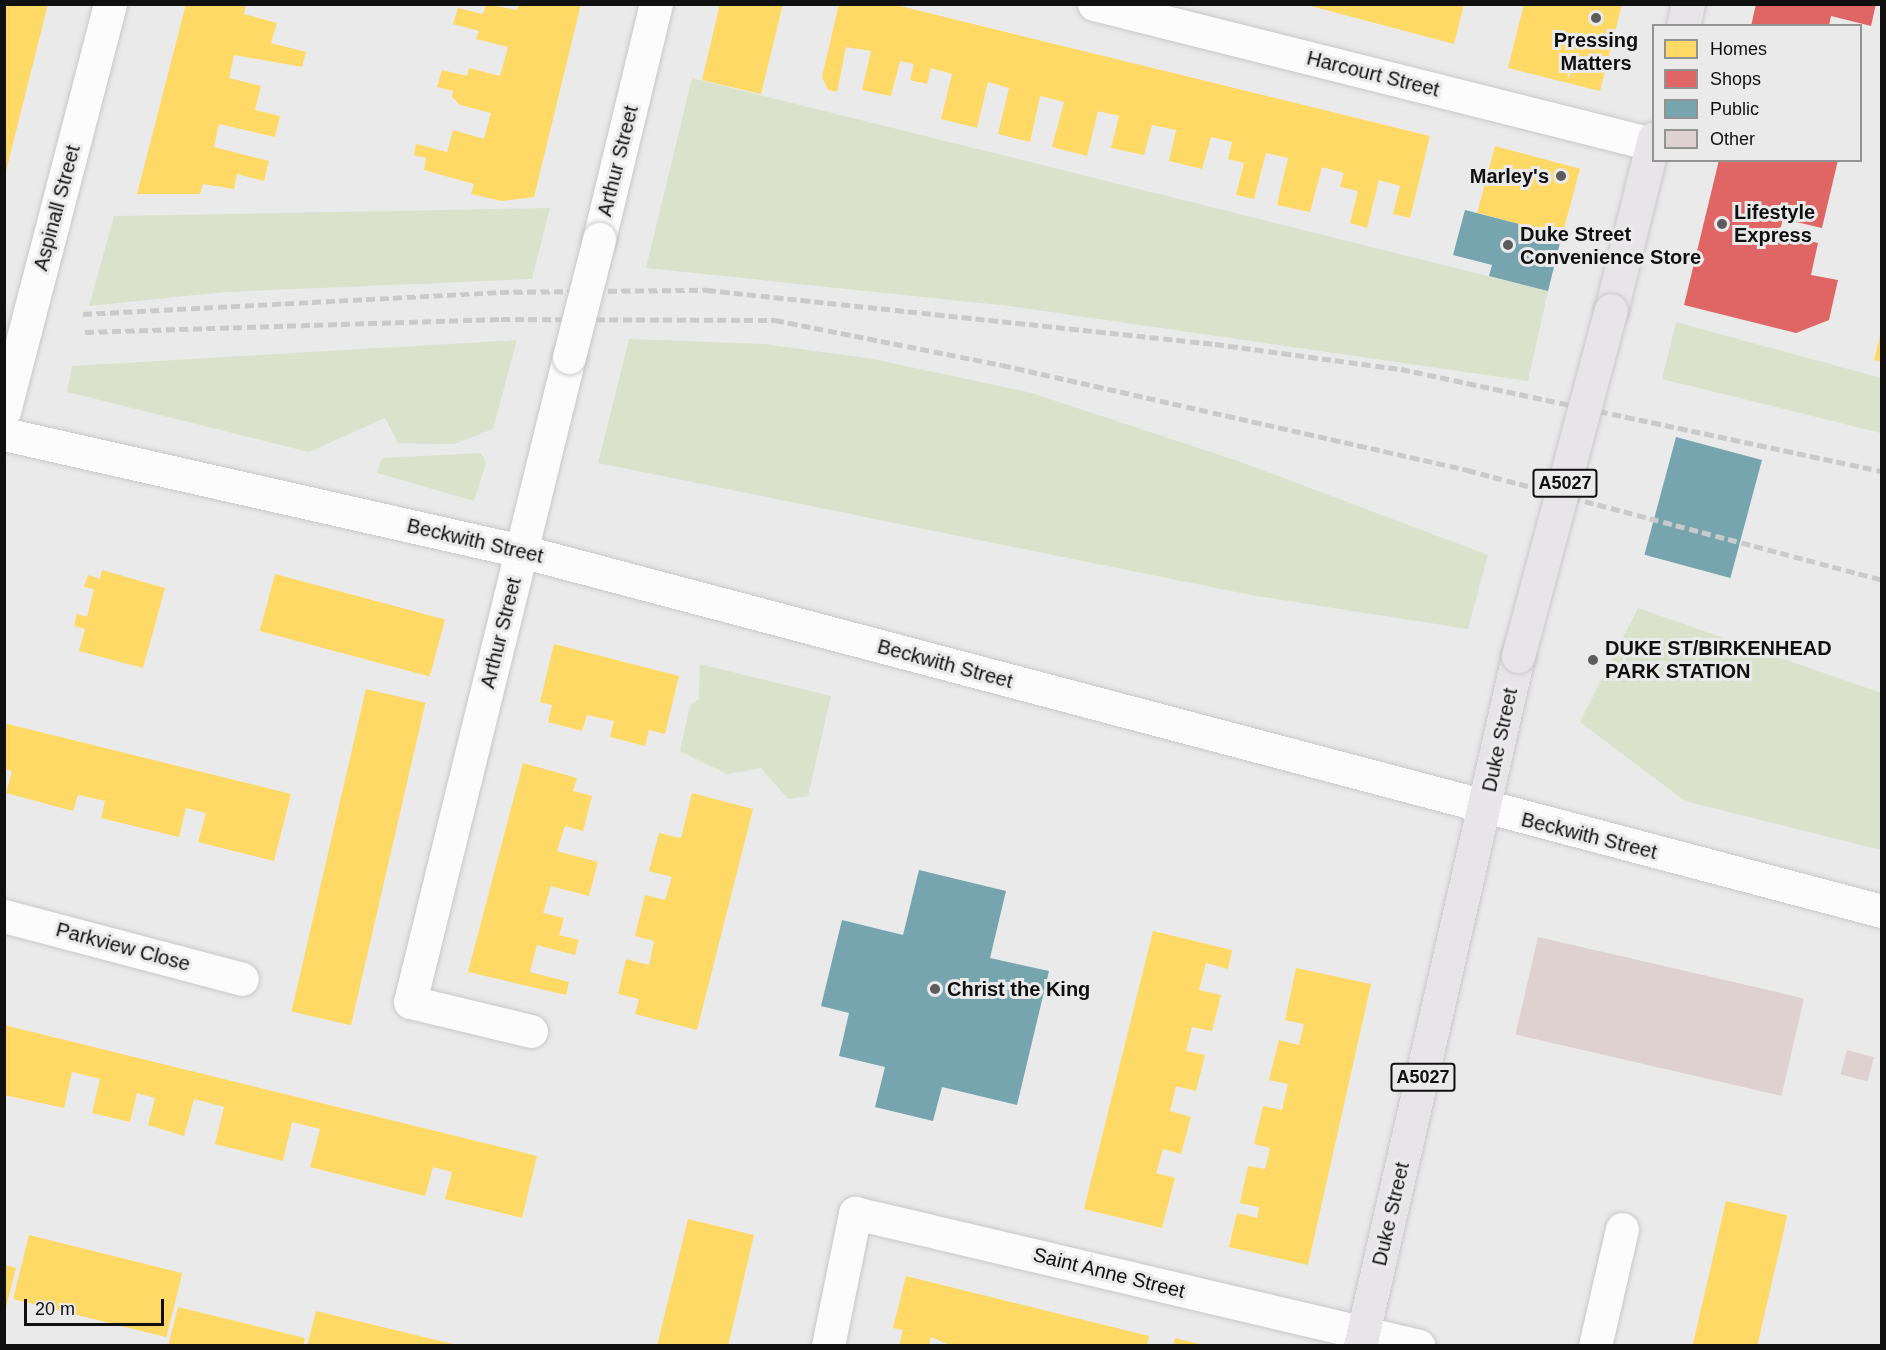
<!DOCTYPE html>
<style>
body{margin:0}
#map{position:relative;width:1886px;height:1350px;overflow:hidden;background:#eaeaeb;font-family:Helvetica,sans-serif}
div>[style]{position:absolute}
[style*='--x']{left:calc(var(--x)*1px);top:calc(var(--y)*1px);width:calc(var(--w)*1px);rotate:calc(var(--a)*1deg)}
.green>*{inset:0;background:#dae2cc}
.homes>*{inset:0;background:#ffd966;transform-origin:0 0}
.shops>*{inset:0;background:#e06666}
.public>*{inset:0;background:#76a5af;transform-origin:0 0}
.building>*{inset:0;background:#dfd1cf;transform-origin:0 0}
.roads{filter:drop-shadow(0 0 2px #c8c8c9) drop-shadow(0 0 2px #c8c8c9)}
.minor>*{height:33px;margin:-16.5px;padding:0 16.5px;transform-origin:16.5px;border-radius:16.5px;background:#fcfcfc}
.primary>*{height:33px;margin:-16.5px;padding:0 16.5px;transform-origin:16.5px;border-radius:16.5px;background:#e8e5e9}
.rail>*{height:4.5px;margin-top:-2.25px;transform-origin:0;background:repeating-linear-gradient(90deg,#cacaca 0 9px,transparent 0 13.5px)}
.bridges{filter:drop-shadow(0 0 2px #c8c8c9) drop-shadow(0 0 2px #c8c8c9)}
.minor-bridge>*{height:33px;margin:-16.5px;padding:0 16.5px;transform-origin:16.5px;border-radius:16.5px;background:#fcfcfc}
.primary-bridge>*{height:33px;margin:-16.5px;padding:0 16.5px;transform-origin:16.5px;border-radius:16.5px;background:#e8e5e9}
.dots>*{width:16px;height:16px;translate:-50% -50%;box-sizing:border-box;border:3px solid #eaeaeb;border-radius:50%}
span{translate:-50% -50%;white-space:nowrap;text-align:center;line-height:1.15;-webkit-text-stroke:6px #eaeaeb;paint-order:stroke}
.shield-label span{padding:2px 4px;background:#eaeaeb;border:2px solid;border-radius:4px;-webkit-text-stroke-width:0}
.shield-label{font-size:18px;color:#101011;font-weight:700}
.poi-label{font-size:20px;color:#101011;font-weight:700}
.right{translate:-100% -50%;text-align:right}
.left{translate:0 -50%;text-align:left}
.street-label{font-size:20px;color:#101011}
.frame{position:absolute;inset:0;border:6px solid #101011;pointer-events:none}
.legend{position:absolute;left:1652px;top:24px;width:210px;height:138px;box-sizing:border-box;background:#eaeaeb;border:2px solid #939394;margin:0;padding:8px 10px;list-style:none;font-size:18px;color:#101011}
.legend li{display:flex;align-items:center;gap:12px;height:30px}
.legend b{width:30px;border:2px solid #939394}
.scale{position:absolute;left:24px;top:1299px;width:140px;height:27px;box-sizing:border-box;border:3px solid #101011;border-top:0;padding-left:8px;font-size:18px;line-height:21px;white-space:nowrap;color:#101011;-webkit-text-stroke:4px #eaeaeb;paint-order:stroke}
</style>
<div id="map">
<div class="green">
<div style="clip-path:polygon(692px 78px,1548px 291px,1528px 381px,1009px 306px,646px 268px)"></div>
<div style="clip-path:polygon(550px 208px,532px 279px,225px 292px,89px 306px,114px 216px)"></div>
<div style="clip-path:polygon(1676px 322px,1881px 378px,1881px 433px,1662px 379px)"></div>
<div style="clip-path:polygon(629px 339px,764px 344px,873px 359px,1032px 393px,1238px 461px,1488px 555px,1468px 629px,1251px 595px,598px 463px)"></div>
<div style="clip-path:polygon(517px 340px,493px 429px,454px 444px,398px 443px,385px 418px,309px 452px,67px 392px,72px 366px)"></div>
<div style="clip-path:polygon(481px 453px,486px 463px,474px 501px,377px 473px,382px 458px)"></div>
<div style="clip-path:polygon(1638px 608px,1881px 693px,1881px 850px,1685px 801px,1580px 722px)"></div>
<div style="clip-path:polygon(700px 664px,831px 696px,808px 796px,788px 799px,761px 768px,727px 774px,680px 751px,690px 705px,699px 699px)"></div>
</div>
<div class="homes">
<div style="clip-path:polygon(4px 4px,48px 4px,5px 175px,4px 175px)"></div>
<div style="clip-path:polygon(186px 4px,246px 4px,244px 14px,277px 23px,271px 43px,306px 52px,302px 67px,234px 55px,229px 78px,261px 86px,255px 110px,280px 116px,275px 137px,219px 124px,214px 147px,269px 161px,264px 181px,237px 174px,234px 189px,203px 184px,200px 194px,137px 194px)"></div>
<div style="clip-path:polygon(486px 4px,517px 10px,519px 4px,581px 4px,534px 197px,502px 201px,471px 194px,474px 184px,424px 170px,426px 158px,414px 155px,416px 144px,447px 152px,453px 130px,484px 139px,491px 113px,460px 105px,452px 97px,453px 91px,437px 87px,442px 70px,467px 76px,469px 68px,500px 76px,508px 47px,476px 39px,479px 31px,453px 24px,458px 8px,483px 14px)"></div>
<div style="clip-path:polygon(720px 4px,783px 4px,761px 94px,702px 80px)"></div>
<div style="clip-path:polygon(839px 4px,892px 4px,1430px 136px,1410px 218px,1393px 214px,1400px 186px,1379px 180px,1367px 228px,1350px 223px,1358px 191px,1340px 187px,1344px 173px,1322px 167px,1310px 212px,1277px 205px,1288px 158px,1266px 153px,1254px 199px,1236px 195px,1244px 163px,1228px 159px,1232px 142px,1211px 137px,1202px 169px,1169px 161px,1176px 130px,1152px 125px,1144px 155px,1111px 148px,1119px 116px,1098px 111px,1087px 156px,1052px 147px,1064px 102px,1040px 96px,1030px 142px,998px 134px,1009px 88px,988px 82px,977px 128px,941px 119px,952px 74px,931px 68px,927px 84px,910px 80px,914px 64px,900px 61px,891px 96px,862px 90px,871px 51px,846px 47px,837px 92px,828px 90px,822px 77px)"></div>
<div style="clip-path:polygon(1303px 4px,1464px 4px,1454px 44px)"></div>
<div style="clip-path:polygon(1524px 4px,1622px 4px,1600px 91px,1508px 68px)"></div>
<div style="left:1495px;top:146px;width:88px;height:69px;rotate:15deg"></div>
<div style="clip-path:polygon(1881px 332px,1881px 362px,1874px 360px)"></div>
<div style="clip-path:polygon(102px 570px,165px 588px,143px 668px,79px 651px,85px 629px,74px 626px,77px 614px,87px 617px,94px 589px,84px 587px,88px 575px,100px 579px)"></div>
<div style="left:275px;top:574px;width:176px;height:59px;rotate:15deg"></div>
<div style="clip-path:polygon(554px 644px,679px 676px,665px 734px,649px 730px,645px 746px,610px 737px,614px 721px,587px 715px,582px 731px,548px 722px,552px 705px,540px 702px)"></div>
<div style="left:366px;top:689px;width:61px;height:331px;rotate:13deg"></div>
<div style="clip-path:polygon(4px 723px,291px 794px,274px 861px,198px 842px,206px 813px,186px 808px,179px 837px,101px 818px,105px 801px,78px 795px,73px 811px,6px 793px,12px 771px,4px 769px)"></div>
<div style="clip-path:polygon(523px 763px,577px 778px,573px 791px,592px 796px,583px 831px,565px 826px,557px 851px,598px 862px,589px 896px,551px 886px,543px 913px,564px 918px,559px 935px,579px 940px,575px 955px,537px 945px,530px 972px,569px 982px,566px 995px,468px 972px)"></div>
<div style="clip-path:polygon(692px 793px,753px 809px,697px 1030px,635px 1014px,639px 999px,618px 994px,626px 959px,649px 965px,654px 941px,635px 936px,645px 895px,665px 900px,672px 877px,649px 871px,659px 833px,681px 838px)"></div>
<div style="clip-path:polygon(1153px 931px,1232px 950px,1228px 969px,1206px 963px,1199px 990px,1221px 995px,1212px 1031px,1192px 1027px,1186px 1051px,1205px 1055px,1196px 1091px,1176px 1086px,1170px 1111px,1191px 1117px,1181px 1154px,1163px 1149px,1156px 1173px,1175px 1178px,1162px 1228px,1084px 1209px)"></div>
<div style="clip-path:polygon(1296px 968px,1371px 984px,1308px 1265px,1229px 1247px,1237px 1213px,1257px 1218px,1259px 1207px,1240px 1203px,1248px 1166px,1265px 1169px,1270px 1148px,1254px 1144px,1263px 1106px,1282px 1110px,1288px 1084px,1269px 1080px,1279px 1040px,1299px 1045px,1304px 1024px,1285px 1020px)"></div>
<div style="clip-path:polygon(4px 1025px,537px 1156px,522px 1218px,445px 1199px,452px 1172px,433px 1167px,425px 1196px,310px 1167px,320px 1129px,292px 1122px,283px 1161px,215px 1144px,224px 1107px,194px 1099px,184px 1136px,148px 1125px,155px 1098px,137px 1093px,130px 1122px,92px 1113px,100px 1079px,72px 1072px,64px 1108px,4px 1095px)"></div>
<div style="left:1726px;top:1201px;width:63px;height:149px;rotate:13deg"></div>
<div style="clip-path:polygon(688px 1219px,754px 1235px,728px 1346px,657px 1346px)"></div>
<div style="left:29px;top:1235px;width:158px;height:66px;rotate:14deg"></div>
<div style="clip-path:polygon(5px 1265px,16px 1268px,5px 1311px)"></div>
<div style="clip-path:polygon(906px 1276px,1149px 1336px,1147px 1346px,952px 1346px,931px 1337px,929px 1346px,899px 1346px,903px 1330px,893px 1328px)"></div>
<div style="clip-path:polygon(178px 1307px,305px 1338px,303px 1346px,168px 1346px)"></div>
<div style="clip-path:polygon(316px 1311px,457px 1345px,457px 1346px,307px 1346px)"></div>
<div style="clip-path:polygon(1175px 1338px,1204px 1345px,1204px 1346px,1173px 1346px)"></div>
</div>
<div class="shops">
<div style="clip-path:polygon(1756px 4px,1876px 4px,1871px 26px,1831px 16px,1829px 26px,1751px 26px)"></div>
<div style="clip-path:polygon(1719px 160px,1838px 160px,1822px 228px,1783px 219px,1779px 234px,1818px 243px,1811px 275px,1838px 280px,1829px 320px,1796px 333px,1684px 305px)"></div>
</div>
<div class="public">
<div style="clip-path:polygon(1465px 210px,1562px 235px,1548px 291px,1489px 276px,1492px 265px,1453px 255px)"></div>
<div style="left:1676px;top:437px;width:89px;height:122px;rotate:15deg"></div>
<div style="clip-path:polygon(919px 870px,1006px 891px,990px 958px,1049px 971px,1017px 1105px,942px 1087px,933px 1121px,875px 1107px,885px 1067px,839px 1056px,849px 1013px,821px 1006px,842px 920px,903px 935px)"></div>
</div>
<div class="building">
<div style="left:1538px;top:937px;width:273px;height:100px;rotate:13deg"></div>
<div style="left:1847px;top:1050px;width:28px;height:25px;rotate:15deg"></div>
</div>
<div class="roads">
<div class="minor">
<div style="--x:1094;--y:4;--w:575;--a:14.08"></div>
<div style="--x:599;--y:239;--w:242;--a:-76.4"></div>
<div style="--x:4;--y:411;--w:421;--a:-75.4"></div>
<div style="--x:4;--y:434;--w:530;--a:12.75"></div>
<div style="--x:521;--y:551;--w:1408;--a:14.82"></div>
<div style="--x:4;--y:916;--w:246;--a:14.8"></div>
<div style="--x:531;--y:1031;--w:124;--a:-166.5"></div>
<div style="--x:410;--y:1002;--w:664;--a:-76.15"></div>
<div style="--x:828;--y:1346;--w:136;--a:-78.5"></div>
<div style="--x:855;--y:1213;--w:579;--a:13.27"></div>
<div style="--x:1595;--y:1346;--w:120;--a:-77"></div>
</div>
<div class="primary">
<div style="--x:1683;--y:26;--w:23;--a:-77"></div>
<div style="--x:1611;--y:310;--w:177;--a:-76"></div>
<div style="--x:1360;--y:1346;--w:708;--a:-77.1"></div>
</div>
</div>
<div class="rail">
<div style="--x:83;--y:314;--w:418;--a:-3"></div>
<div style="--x:500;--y:292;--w:207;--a:-0.6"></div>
<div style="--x:707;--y:290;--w:511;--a:6.07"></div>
<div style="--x:1215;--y:344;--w:188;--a:7.7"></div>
<div style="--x:1401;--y:369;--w:492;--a:12"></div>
<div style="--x:85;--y:332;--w:416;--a:-1.8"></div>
<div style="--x:501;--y:319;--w:274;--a:0.2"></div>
<div style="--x:775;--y:320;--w:231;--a:11.2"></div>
<div style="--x:1002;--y:365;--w:477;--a:12.7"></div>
<div style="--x:1467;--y:470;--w:429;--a:14.8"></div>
</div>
<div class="bridges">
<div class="minor-bridge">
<div style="--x:569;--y:357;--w:122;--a:-75.7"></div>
</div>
<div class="primary-bridge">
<div style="--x:1518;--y:656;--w:358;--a:-75"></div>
</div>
</div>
<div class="dots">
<div style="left:1596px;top:18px;background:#5c5c5d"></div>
<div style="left:1561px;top:176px;background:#5c5c5d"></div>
<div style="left:1722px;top:224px;background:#5c5c5d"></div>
<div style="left:1508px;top:245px;background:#5c5c5d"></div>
<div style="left:1593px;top:660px;background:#5c5c5d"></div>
<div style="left:935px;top:989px;background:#5c5c5d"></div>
</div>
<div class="shield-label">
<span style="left:1565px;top:483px">A5027</span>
<span style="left:1423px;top:1077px">A5027</span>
</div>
<div class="poi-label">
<span style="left:1596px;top:52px">Pressing<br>Matters</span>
<span class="right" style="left:1549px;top:176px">Marley's</span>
<span class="left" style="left:1734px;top:224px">Lifestyle<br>Express</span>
<span class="left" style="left:1520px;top:246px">Duke Street<br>Convenience Store</span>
<span class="left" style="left:1605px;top:660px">DUKE ST/BIRKENHEAD<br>PARK STATION</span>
<span class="left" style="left:947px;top:989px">Christ the King</span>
</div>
<div class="street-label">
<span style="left:1373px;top:74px;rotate:14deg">Harcourt Street</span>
<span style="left:618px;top:161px;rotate:-76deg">Arthur Street</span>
<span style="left:57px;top:208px;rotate:-75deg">Aspinall Street</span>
<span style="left:475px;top:541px;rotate:13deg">Beckwith Street</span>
<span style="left:501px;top:633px;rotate:-76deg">Arthur Street</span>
<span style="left:945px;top:664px;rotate:15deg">Beckwith Street</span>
<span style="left:1500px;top:740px;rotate:-78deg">Duke Street</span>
<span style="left:1589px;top:836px;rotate:14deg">Beckwith Street</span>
<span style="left:123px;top:947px;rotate:15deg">Parkview Close</span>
<span style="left:1391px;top:1214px;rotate:-77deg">Duke Street</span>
<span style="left:1109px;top:1273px;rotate:14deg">Saint Anne Street</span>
</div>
<div class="frame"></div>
<ul class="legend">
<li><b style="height:16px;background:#ffd966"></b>Homes</li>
<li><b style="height:16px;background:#e06666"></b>Shops</li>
<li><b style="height:16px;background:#76a5af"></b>Public</li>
<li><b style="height:16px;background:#dfd1cf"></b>Other</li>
</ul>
<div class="scale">20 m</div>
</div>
